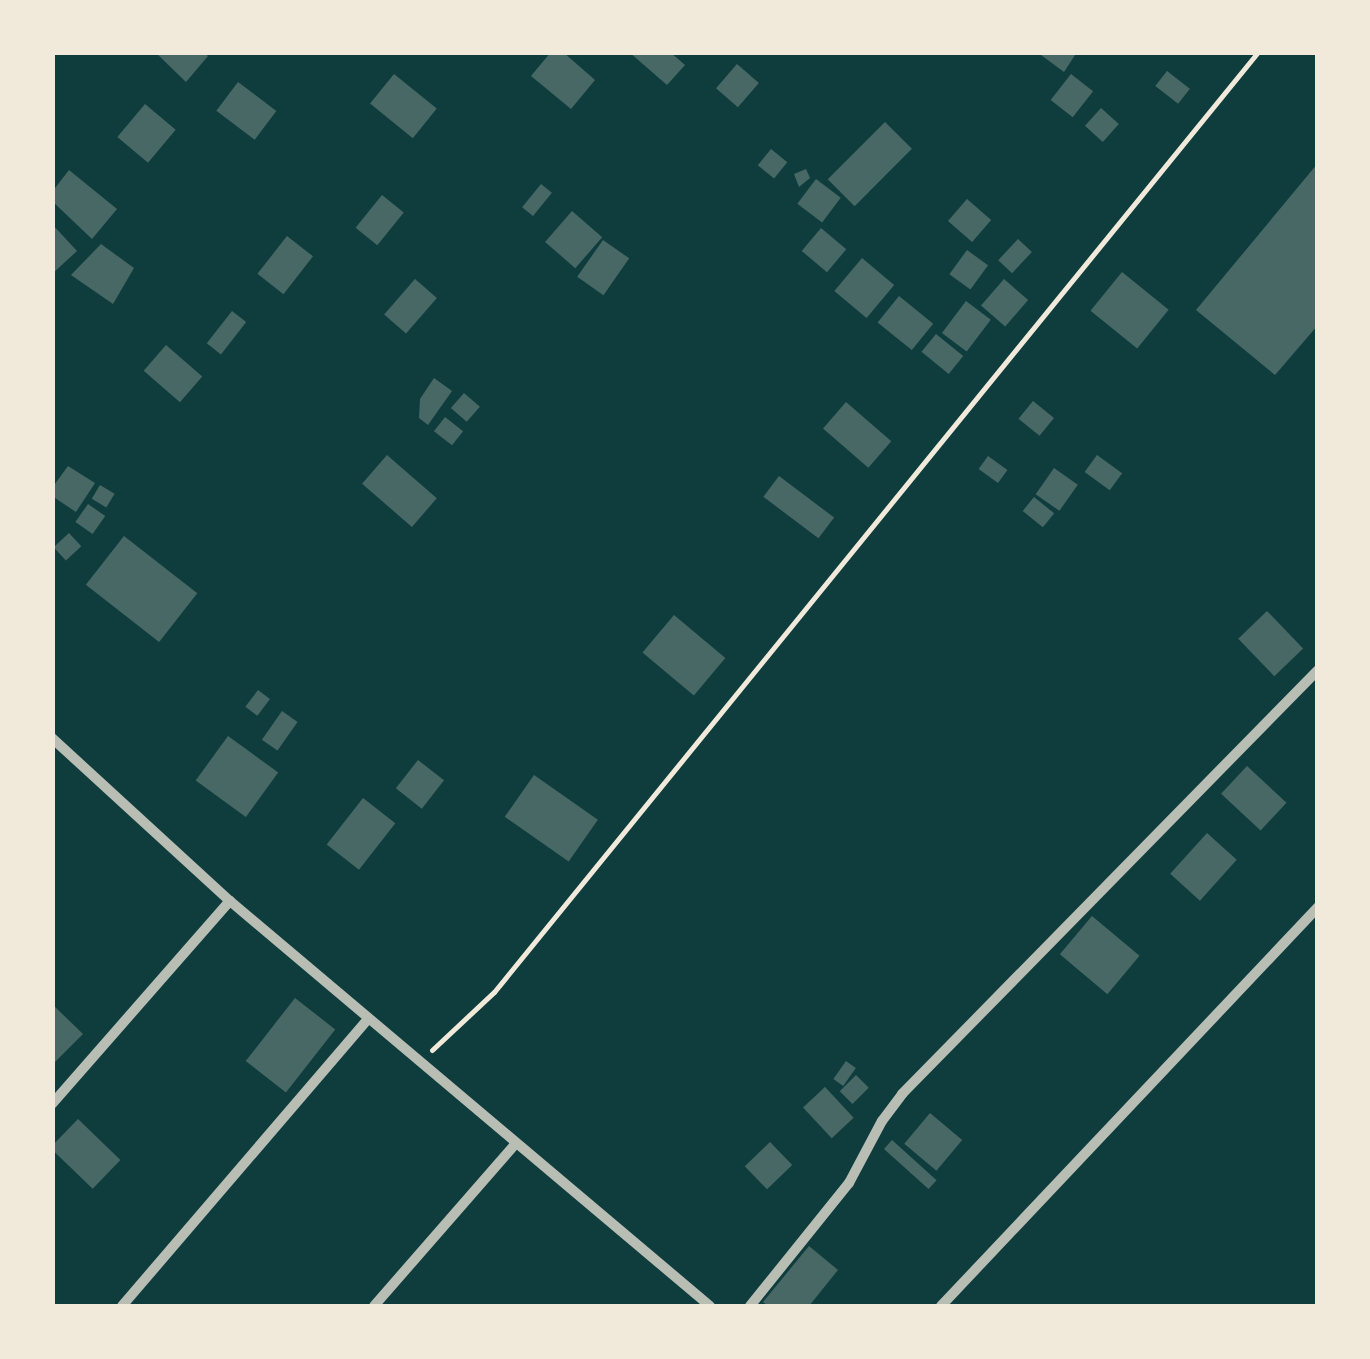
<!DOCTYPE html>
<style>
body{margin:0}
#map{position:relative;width:1370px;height:1359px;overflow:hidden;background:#0f3d3e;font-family:"PT Sans Narrow",sans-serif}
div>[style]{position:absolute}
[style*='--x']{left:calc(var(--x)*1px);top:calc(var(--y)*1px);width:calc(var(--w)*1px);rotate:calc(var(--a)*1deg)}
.building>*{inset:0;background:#486865;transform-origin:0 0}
.path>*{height:5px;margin:-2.5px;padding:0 2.5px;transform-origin:2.5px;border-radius:2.5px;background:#f1e9da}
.minor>*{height:10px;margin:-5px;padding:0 5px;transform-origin:5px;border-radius:5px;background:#b8beb3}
span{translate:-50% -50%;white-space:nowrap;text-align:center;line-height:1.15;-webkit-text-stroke:8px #f1e9da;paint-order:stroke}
.frame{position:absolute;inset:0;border:55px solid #f1e9da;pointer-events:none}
</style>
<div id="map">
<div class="building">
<div style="clip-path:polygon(155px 52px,203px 52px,208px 56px,186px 82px)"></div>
<div style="clip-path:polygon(551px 52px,563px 52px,595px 80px,571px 109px,531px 76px)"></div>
<div style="clip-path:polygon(629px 52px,670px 52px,685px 65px,667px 85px)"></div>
<div style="clip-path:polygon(1037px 52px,1077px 52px,1064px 72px)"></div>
<div style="left:737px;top:64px;width:29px;height:32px;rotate:41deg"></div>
<div style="left:1167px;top:71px;width:29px;height:19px;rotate:38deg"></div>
<div style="left:394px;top:74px;width:55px;height:38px;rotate:39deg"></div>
<div style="left:1071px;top:74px;width:28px;height:33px;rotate:38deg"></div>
<div style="left:238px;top:82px;width:48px;height:36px;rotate:37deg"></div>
<div style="left:145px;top:104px;width:40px;height:43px;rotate:40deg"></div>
<div style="left:1101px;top:108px;width:24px;height:24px;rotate:42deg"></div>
<div style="left:885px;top:122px;width:38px;height:81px;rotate:45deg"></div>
<div style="left:771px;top:149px;width:21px;height:21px;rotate:39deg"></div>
<div style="clip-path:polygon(1318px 163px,1318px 325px,1275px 375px,1196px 310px)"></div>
<div style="clip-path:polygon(806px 169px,810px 178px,799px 187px,794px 174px)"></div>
<div style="clip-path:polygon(69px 170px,117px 209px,92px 239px,52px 201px,52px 192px)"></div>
<div style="left:816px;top:179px;width:31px;height:31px;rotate:37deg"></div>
<div style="left:541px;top:184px;width:14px;height:30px;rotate:39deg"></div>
<div style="left:382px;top:195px;width:28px;height:42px;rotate:39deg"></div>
<div style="left:967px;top:199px;width:32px;height:29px;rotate:41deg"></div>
<div style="left:572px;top:211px;width:40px;height:41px;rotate:41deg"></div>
<div style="clip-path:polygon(52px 224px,77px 251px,52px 274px)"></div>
<div style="left:821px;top:228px;width:33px;height:30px;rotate:40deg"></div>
<div style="left:287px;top:236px;width:33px;height:48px;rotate:38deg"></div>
<div style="left:1018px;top:239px;width:19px;height:29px;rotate:43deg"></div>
<div style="left:603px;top:240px;width:32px;height:45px;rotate:35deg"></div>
<div style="clip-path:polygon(101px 244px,134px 268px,113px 304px,71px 275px)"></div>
<div style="left:967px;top:250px;width:26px;height:30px;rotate:36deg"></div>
<div style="left:862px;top:258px;width:42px;height:43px;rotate:40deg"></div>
<div style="left:1122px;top:272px;width:60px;height:50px;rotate:39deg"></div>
<div style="left:415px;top:279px;width:29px;height:47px;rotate:41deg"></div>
<div style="left:1004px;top:279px;width:32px;height:35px;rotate:41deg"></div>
<div style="left:899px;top:296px;width:44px;height:34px;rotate:39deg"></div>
<div style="left:966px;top:301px;width:31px;height:40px;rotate:37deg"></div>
<div style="left:232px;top:311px;width:18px;height:41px;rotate:38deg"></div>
<div style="left:936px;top:334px;width:35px;height:23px;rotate:39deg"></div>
<div style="left:166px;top:345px;width:48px;height:34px;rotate:41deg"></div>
<div style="clip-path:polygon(434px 378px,452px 391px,428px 425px,419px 418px,420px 399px)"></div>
<div style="left:464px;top:393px;width:21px;height:20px;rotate:41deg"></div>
<div style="left:1033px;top:401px;width:27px;height:23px;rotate:39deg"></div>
<div style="left:846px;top:402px;width:60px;height:35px;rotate:41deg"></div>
<div style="left:445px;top:417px;width:23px;height:18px;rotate:38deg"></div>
<div style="left:387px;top:455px;width:66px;height:38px;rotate:41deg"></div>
<div style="left:1097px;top:455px;width:31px;height:21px;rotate:36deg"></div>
<div style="left:988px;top:456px;width:24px;height:16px;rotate:36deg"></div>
<div style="clip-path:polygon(68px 466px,95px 483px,76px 512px,52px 496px,52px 488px)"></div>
<div style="left:1054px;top:468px;width:29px;height:32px;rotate:35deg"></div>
<div style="left:779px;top:476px;width:69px;height:26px;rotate:37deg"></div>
<div style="left:100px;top:485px;width:17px;height:16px;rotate:31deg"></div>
<div style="left:1034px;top:497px;width:26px;height:18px;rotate:39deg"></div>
<div style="left:88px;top:504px;width:21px;height:22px;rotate:35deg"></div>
<div style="left:69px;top:533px;width:18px;height:21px;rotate:47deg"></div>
<div style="left:124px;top:536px;width:93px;height:62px;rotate:38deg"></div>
<div style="left:1267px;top:611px;width:52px;height:40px;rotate:46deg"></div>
<div style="left:674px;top:615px;width:67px;height:49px;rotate:40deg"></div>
<div style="left:258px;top:690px;width:15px;height:21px;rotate:37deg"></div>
<div style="left:282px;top:711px;width:19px;height:35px;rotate:35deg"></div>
<div style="left:228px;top:736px;width:62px;height:55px;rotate:36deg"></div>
<div style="left:418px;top:760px;width:33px;height:36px;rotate:38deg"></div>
<div style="left:1247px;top:766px;width:54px;height:38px;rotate:43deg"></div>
<div style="left:534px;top:775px;width:78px;height:51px;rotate:35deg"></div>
<div style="left:363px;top:798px;width:41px;height:59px;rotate:38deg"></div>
<div style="left:1207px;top:833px;width:40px;height:55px;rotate:42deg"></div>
<div style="left:1092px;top:916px;width:62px;height:50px;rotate:40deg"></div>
<div style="left:295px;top:998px;width:51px;height:80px;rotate:38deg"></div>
<div style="clip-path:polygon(52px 1004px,83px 1034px,52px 1065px)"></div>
<div style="left:846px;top:1061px;width:12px;height:22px;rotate:35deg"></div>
<div style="left:856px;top:1075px;width:18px;height:23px;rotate:45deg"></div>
<div style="left:825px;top:1087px;width:42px;height:30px;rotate:47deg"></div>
<div style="left:930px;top:1113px;width:42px;height:40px;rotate:40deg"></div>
<div style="left:78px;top:1119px;width:59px;height:40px;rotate:44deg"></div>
<div style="left:892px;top:1140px;width:60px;height:12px;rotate:42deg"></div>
<div style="left:770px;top:1142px;width:32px;height:35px;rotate:46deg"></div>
<div style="clip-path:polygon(809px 1246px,838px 1270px,809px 1306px,768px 1306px,763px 1302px)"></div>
</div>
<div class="path">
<div style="--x:432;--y:1050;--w:85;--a:-43.1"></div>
<div style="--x:494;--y:992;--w:1211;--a:-50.9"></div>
</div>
<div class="minor">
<div style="--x:52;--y:738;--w:241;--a:42.5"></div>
<div style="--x:230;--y:901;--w:628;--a:40.16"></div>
<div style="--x:52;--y:1104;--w:270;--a:-48.8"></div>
<div style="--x:122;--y:1306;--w:378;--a:-49.4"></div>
<div style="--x:374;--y:1306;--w:216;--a:-48.9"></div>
<div style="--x:750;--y:1306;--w:158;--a:-51.2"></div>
<div style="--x:849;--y:1183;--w:70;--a:-62"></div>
<div style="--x:882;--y:1121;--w:34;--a:-53"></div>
<div style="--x:902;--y:1094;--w:594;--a:-45.55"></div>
<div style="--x:941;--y:1306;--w:549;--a:-46.62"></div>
</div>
<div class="frame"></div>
</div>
